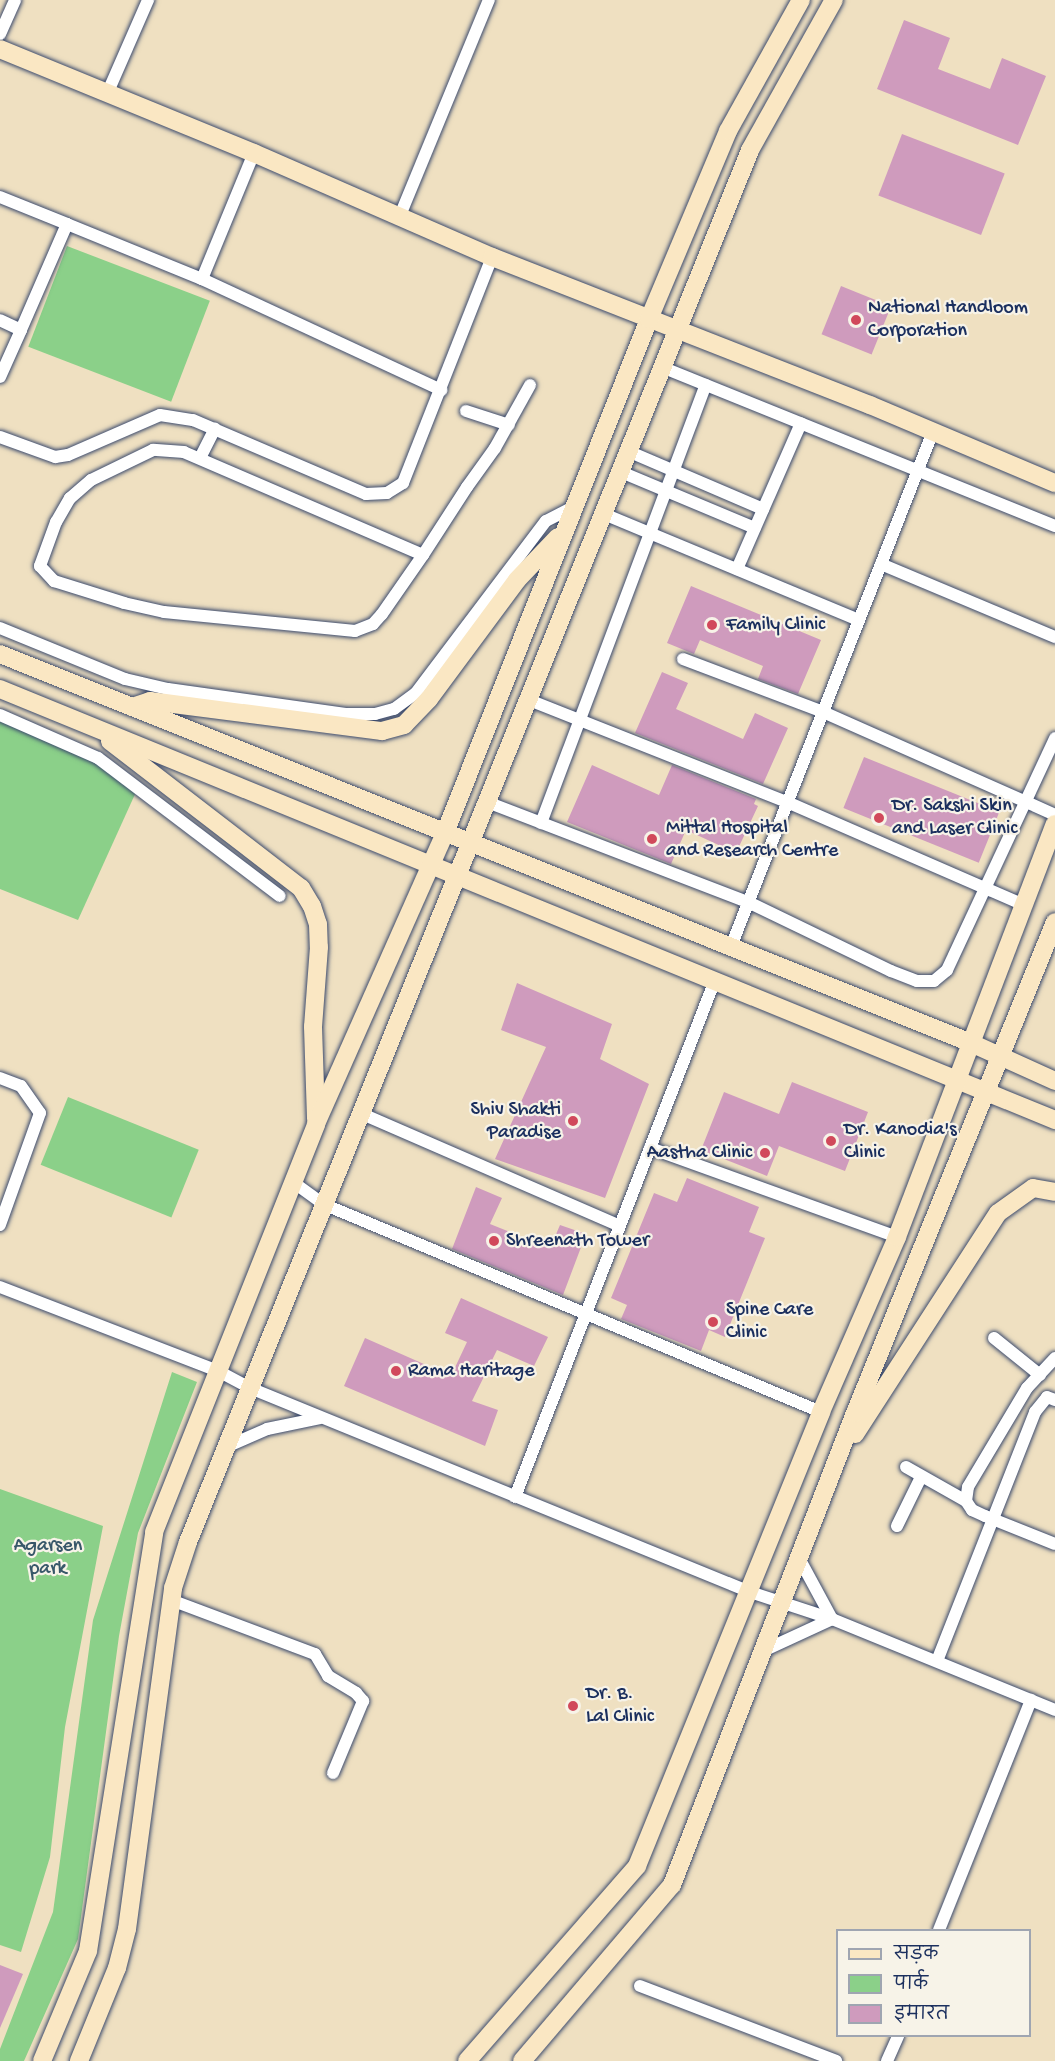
<!DOCTYPE html>
<meta charset="utf-8">
<style>
body{margin:0}
#map{position:relative;width:1055px;height:2061px;overflow:hidden;background:#efe0c1;font-family:"Gochi Hand","Playpen Sans Deva",sans-serif}
div>[style]{position:absolute}
[style*='--x']{left:calc(var(--x)*1px);top:calc(var(--y)*1px);width:calc(var(--w)*1px);rotate:calc(var(--a)*1deg)}
.green>*{inset:0;background:#8bd089;transform-origin:0 0}
.building>*{inset:0;background:#cf9bbd;transform-origin:0 0}
.roads{filter:drop-shadow(0 0 2px #3b4a6d) drop-shadow(0 0 2px #3b4a6d)}
.street>*{height:12px;margin:-6px;padding:0 6px;transform-origin:6px;border-radius:6px;background:#fff}
.secondary>*{height:18px;margin:-9px;padding:0 9px;transform-origin:9px;border-radius:9px;background:#fae7c3}
.dots>*{width:16px;height:16px;translate:-50% -50%;box-sizing:border-box;border:3px solid #f7f3e8;border-radius:50%}
span{translate:-50% -50%;white-space:nowrap;text-align:center;line-height:1.15;-webkit-text-stroke:4.5px #f7f3e8;paint-order:stroke}
.poi-label{font-size:20px;color:#1b2f5e}
.left{translate:0 -50%;text-align:left}
.right{translate:-100% -50%;text-align:right}
.park-label{font-size:20px;color:#375769}
.legend{position:absolute;left:836px;top:1929px;width:195px;height:108px;box-sizing:border-box;background:#f7f3e8;border:2px solid #9fa5b1;margin:0;padding:8px 10px;list-style:none;font-size:18px;color:#1b2f5e}
.legend li{display:flex;align-items:center;gap:12px;height:30px}
.legend b{width:30px;border:2px solid #9fa5b1}
</style>
<div id="map">
<div class="green">
<div style="left:67px;top:246px;width:153px;height:108px;rotate:21deg"></div>
<div style="clip-path:polygon(0 721px,85px 755px,136px 792px,78px 920px,0 889px)"></div>
<div style="left:68px;top:1097px;width:141px;height:73px;rotate:22deg"></div>
<div style="clip-path:polygon(172px 1372px,197px 1382px,138px 1533px,119px 1636px,78px 1939px,24px 2061px,0 2061px,0 2049px,53px 1912px,93px 1620px)"></div>
<div style="clip-path:polygon(0 1489px,103px 1526px,65px 1727px,50px 1857px,21px 1952px,0 1945px)"></div>
</div>
<div class="building">
<div style="clip-path:polygon(904px 20px,950px 38px,938px 69px,990px 89px,1002px 58px,1046px 76px,1018px 145px,877px 89px)"></div>
<div style="left:902px;top:134px;width:110px;height:66px;rotate:21deg"></div>
<div style="left:841px;top:286px;width:54px;height:52px;rotate:22deg"></div>
<div style="clip-path:polygon(691px 586px,821px 640px,798px 694px,758px 679px,763px 666px,700px 640px,694px 654px,667px 643px)"></div>
<div style="clip-path:polygon(662px 672px,688px 683px,676px 709px,743px 739px,755px 713px,788px 728px,763px 784px,635px 733px)"></div>
<div style="left:864px;top:757px;width:146px;height:55px;rotate:22deg"></div>
<div style="clip-path:polygon(592px 765px,659px 795px,672px 765px,756px 799px,754px 804px,758px 806px,736px 853px,686px 830px,671px 864px,567px 822px)"></div>
<div style="clip-path:polygon(517px 983px,612px 1024px,600px 1059px,649px 1084px,605px 1198px,495px 1159px,546px 1047px,501px 1030px)"></div>
<div style="clip-path:polygon(792px 1082px,868px 1112px,845px 1171px,779px 1146px,767px 1176px,701px 1150px,724px 1092px,779px 1114px)"></div>
<div style="clip-path:polygon(687px 1178px,759px 1207px,749px 1232px,765px 1238px,725px 1337px,709px 1330px,701px 1351px,621px 1319px,627px 1305px,611px 1298px,654px 1193px,677px 1202px)"></div>
<div style="clip-path:polygon(476px 1187px,502px 1198px,490px 1224px,550px 1248px,560px 1225px,586px 1234px,563px 1295px,452px 1249px)"></div>
<div style="clip-path:polygon(461px 1298px,548px 1337px,534px 1366px,497px 1350px,472px 1401px,498px 1410px,485px 1446px,344px 1386px,365px 1338px,451px 1376px,467px 1342px,445px 1333px)"></div>
<div style="clip-path:polygon(0 1965px,23px 1974px,0 2028px)"></div>
</div>
<div class="roads">
<div class="street">
<div style="--x:0;--y:34;--w:37;--a:-66"></div>
<div style="--x:107;--y:94;--w:103;--a:-66.4"></div>
<div style="--x:0;--y:197;--w:72;--a:21.9"></div>
<div style="--x:67;--y:224;--w:116;--a:113.5"></div>
<div style="--x:21;--y:330;--w:23;--a:-155"></div>
<div style="--x:399;--y:218;--w:236;--a:-67.6"></div>
<div style="--x:67;--y:224;--w:146;--a:22.2"></div>
<div style="--x:202;--y:279;--w:264;--a:24.9"></div>
<div style="--x:202;--y:279;--w:136;--a:-67.6"></div>
<div style="--x:664;--y:368;--w:422;--a:22"></div>
<div style="--x:0;--y:377;--w:51;--a:-65.9"></div>
<div style="--x:466;--y:411;--w:45;--a:18"></div>
<div style="--x:0;--y:437;--w:59;--a:20"></div>
<div style="--x:55;--y:457;--w:13;--a:-9"></div>
<div style="--x:68;--y:455;--w:100;--a:-23.5"></div>
<div style="--x:160;--y:415;--w:33;--a:9"></div>
<div style="--x:193;--y:420;--w:188;--a:23.2"></div>
<div style="--x:366;--y:494;--w:21;--a:-3"></div>
<div style="--x:387;--y:493;--w:19;--a:-32"></div>
<div style="--x:403;--y:483;--w:243;--a:-68.5"></div>
<div style="--x:630;--y:452;--w:145;--a:23.2"></div>
<div style="--x:200;--y:458;--w:33;--a:-63"></div>
<div style="--x:621;--y:472;--w:145;--a:22.7"></div>
<div style="--x:604;--y:514;--w:276;--a:22.6"></div>
<div style="--x:423;--y:555;--w:260;--a:-156.7"></div>
<div style="--x:184;--y:452;--w:31;--a:-176"></div>
<div style="--x:153;--y:450;--w:69;--a:154.2"></div>
<div style="--x:91;--y:480;--w:28;--a:139"></div>
<div style="--x:70;--y:498;--w:28;--a:120"></div>
<div style="--x:56;--y:522;--w:47;--a:110"></div>
<div style="--x:40;--y:566;--w:21;--a:47"></div>
<div style="--x:54;--y:581;--w:73;--a:17.4"></div>
<div style="--x:124;--y:603;--w:41;--a:12.7"></div>
<div style="--x:164;--y:612;--w:192;--a:5.7"></div>
<div style="--x:355;--y:631;--w:19;--a:-21"></div>
<div style="--x:373;--y:624;--w:13;--a:-48"></div>
<div style="--x:382;--y:614;--w:72;--a:-55.2"></div>
<div style="--x:423;--y:555;--w:81;--a:-57.1"></div>
<div style="--x:467;--y:487;--w:48;--a:-54.3"></div>
<div style="--x:495;--y:448;--w:72;--a:-60.9"></div>
<div style="--x:881;--y:564;--w:189;--a:22.8"></div>
<div style="--x:737;--y:569;--w:159;--a:-66.3"></div>
<div style="--x:0;--y:628;--w:135;--a:22.2"></div>
<div style="--x:125;--y:679;--w:44;--a:13.1"></div>
<div style="--x:168;--y:689;--w:181;--a:8"></div>
<div style="--x:347;--y:714;--w:28;--a:0"></div>
<div style="--x:375;--y:714;--w:20;--a:-15"></div>
<div style="--x:394;--y:709;--w:26;--a:-36"></div>
<div style="--x:415;--y:694;--w:217;--a:-52.9"></div>
<div style="--x:546;--y:521;--w:31;--a:-27"></div>
<div style="--x:683;--y:659;--w:150;--a:20.7"></div>
<div style="--x:823;--y:712;--w:254;--a:23.9"></div>
<div style="--x:529;--y:700;--w:277;--a:21.6"></div>
<div style="--x:787;--y:802;--w:256;--a:23.5"></div>
<div style="--x:0;--y:715;--w:107;--a:23.7"></div>
<div style="--x:98;--y:758;--w:228;--a:37.2"></div>
<div style="--x:487;--y:802;--w:280;--a:21"></div>
<div style="--x:748;--y:902;--w:159;--a:25.8"></div>
<div style="--x:891;--y:971;--w:28;--a:21"></div>
<div style="--x:917;--y:981;--w:17;--a:0"></div>
<div style="--x:934;--y:981;--w:17;--a:-40"></div>
<div style="--x:947;--y:970;--w:256;--a:-65"></div>
<div style="--x:541;--y:823;--w:468;--a:-69.4"></div>
<div style="--x:730;--y:949;--w:553;--a:-68.58"></div>
<div style="--x:0;--y:1078;--w:22;--a:21"></div>
<div style="--x:21;--y:1086;--w:33;--a:55"></div>
<div style="--x:40;--y:1113;--w:119;--a:109.7"></div>
<div style="--x:360;--y:1113;--w:283;--a:23.5"></div>
<div style="--x:650;--y:1148;--w:263;--a:19.8"></div>
<div style="--x:293;--y:1182;--w:37;--a:36"></div>
<div style="--x:323;--y:1204;--w:540;--a:22.67"></div>
<div style="--x:0;--y:1287;--w:236;--a:21.1"></div>
<div style="--x:220;--y:1372;--w:34;--a:28"></div>
<div style="--x:250;--y:1388;--w:540;--a:22.2"></div>
<div style="--x:750;--y:1592;--w:86;--a:18.2"></div>
<div style="--x:832;--y:1619;--w:241;--a:22.2"></div>
<div style="--x:994;--y:1338;--w:59;--a:38.8"></div>
<div style="--x:1055;--y:1358;--w:41;--a:133"></div>
<div style="--x:1027;--y:1388;--w:115;--a:120.8"></div>
<div style="--x:968;--y:1487;--w:14;--a:98"></div>
<div style="--x:966;--y:1501;--w:11;--a:56"></div>
<div style="--x:972;--y:1510;--w:14;--a:25"></div>
<div style="--x:985;--y:1516;--w:75;--a:21.8"></div>
<div style="--x:226;--y:1447;--w:45;--a:-23.7"></div>
<div style="--x:267;--y:1429;--w:54;--a:-11.7"></div>
<div style="--x:906;--y:1467;--w:69;--a:29.5"></div>
<div style="--x:515;--y:1497;--w:554;--a:-68.85"></div>
<div style="--x:897;--y:1526;--w:55;--a:-63.9"></div>
<div style="--x:171;--y:1600;--w:154;--a:20.6"></div>
<div style="--x:315;--y:1654;--w:26;--a:59"></div>
<div style="--x:328;--y:1676;--w:33;--a:31"></div>
<div style="--x:356;--y:1693;--w:11;--a:49"></div>
<div style="--x:363;--y:1701;--w:78;--a:112.6"></div>
<div style="--x:765;--y:1650;--w:74;--a:-24.8"></div>
<div style="--x:832;--y:1619;--w:69;--a:-118.4"></div>
<div style="--x:937;--y:1661;--w:268;--a:-68.5"></div>
<div style="--x:1035;--y:1412;--w:19;--a:-51"></div>
<div style="--x:1047;--y:1397;--w:9;--a:21"></div>
<div style="--x:939;--y:1930;--w:248;--a:-68.2"></div>
<div style="--x:640;--y:1986;--w:210;--a:20.9"></div>
<div style="--x:887;--y:2061;--w:27;--a:-66"></div>
</div>
<div class="secondary">
<div style="--x:0;--y:49;--w:274;--a:22.3"></div>
<div style="--x:254;--y:153;--w:260;--a:23.6"></div>
<div style="--x:492;--y:257;--w:406;--a:21.4"></div>
<div style="--x:870;--y:405;--w:201;--a:22.9"></div>
<div style="--x:0;--y:654;--w:1046;--a:21.83"></div>
<div style="--x:971;--y:1043;--w:92;--a:24.3"></div>
<div style="--x:0;--y:689;--w:1140;--a:22.22"></div>
<div style="--x:132;--y:707;--w:19;--a:-18"></div>
<div style="--x:150;--y:701;--w:234;--a:7.4"></div>
<div style="--x:382;--y:731;--w:23;--a:-15"></div>
<div style="--x:404;--y:725;--w:36;--a:-46"></div>
<div style="--x:429;--y:699;--w:148;--a:-53.5"></div>
<div style="--x:517;--y:580;--w:59;--a:-46.4"></div>
<div style="--x:110;--y:741;--w:241;--a:37.6"></div>
<div style="--x:301;--y:888;--w:21;--a:59"></div>
<div style="--x:312;--y:906;--w:19;--a:72"></div>
<div style="--x:318;--y:924;--w:23;--a:88"></div>
<div style="--x:319;--y:947;--w:80;--a:94.3"></div>
<div style="--x:313;--y:1027;--w:92;--a:88.1"></div>
<div style="--x:855;--y:1434;--w:263;--a:-57.1"></div>
<div style="--x:998;--y:1213;--w:43;--a:-35.5"></div>
<div style="--x:1033;--y:1188;--w:22;--a:10"></div>
<div style="--x:42;--y:2061;--w:119;--a:-67.3"></div>
<div style="--x:88;--y:1951;--w:424;--a:-81"></div>
<div style="--x:154;--y:1532;--w:439;--a:-68.3"></div>
<div style="--x:316;--y:1124;--w:318;--a:-66.1"></div>
<div style="--x:445;--y:833;--w:553;--a:-68.35"></div>
<div style="--x:649;--y:319;--w:204;--a:-67.2"></div>
<div style="--x:728;--y:131;--w:150;--a:-60.9"></div>
<div style="--x:79;--y:2061;--w:100;--a:-67.8"></div>
<div style="--x:117;--y:1968;--w:40;--a:-75.6"></div>
<div style="--x:127;--y:1929;--w:344;--a:-82.3"></div>
<div style="--x:173;--y:1588;--w:48;--a:-71.9"></div>
<div style="--x:188;--y:1542;--w:1501;--a:-68.01"></div>
<div style="--x:750;--y:150;--w:172;--a:-60.8"></div>
<div style="--x:467;--y:2061;--w:259;--a:-48.9"></div>
<div style="--x:637;--y:1866;--w:490;--a:-67.9"></div>
<div style="--x:821;--y:1412;--w:191;--a:-66.5"></div>
<div style="--x:897;--y:1237;--w:442;--a:-69.1"></div>
<div style="--x:522;--y:2061;--w:231;--a:-49.6"></div>
<div style="--x:672;--y:1885;--w:506;--a:-68.81"></div>
<div style="--x:855;--y:1413;--w:530;--a:-67.84"></div>
</div>
</div>
<div class="dots">
<div style="left:856px;top:320px;background:#d1495b"></div>
<div style="left:712px;top:625px;background:#d1495b"></div>
<div style="left:879px;top:818px;background:#d1495b"></div>
<div style="left:652px;top:839px;background:#d1495b"></div>
<div style="left:573px;top:1121px;background:#d1495b"></div>
<div style="left:831px;top:1141px;background:#d1495b"></div>
<div style="left:765px;top:1153px;background:#d1495b"></div>
<div style="left:494px;top:1241px;background:#d1495b"></div>
<div style="left:713px;top:1322px;background:#d1495b"></div>
<div style="left:396px;top:1371px;background:#d1495b"></div>
<div style="left:573px;top:1706px;background:#d1495b"></div>
</div>
<div class="poi-label">
<span class="left" style="left:868px;top:320px">National Handloom<br>Corporation</span>
<span class="left" style="left:726px;top:625px">Family Clinic</span>
<span class="left" style="left:892px;top:818px">Dr. Sakshi Skin<br>and Laser Clinic</span>
<span class="left" style="left:666px;top:840px">Mittal Hospital<br>and Research Centre</span>
<span class="right" style="left:561px;top:1122px">Shiv Shakti<br>Paradise</span>
<span class="left" style="left:844px;top:1142px">Dr. Kanodia's<br>Clinic</span>
<span class="right" style="left:752px;top:1153px">Aastha Clinic</span>
<span class="left" style="left:506px;top:1241px">Shreenath Tower</span>
<span class="left" style="left:726px;top:1322px">Spine Care<br>Clinic</span>
<span class="left" style="left:408px;top:1371px">Rama Haritage</span>
<span class="left" style="left:586px;top:1706px">Dr. B.<br>Lal Clinic</span>
</div>
<div class="park-label">
<span style="left:48px;top:1558px">Agarsen<br>park</span>
</div>
<ul class="legend">
<li><b style="height:8px;background:#fae7c3"></b>सड़क</li>
<li><b style="height:16px;background:#8bd089"></b>पार्क</li>
<li><b style="height:16px;background:#cf9bbd"></b>इमारत</li>
</ul>
</div>
